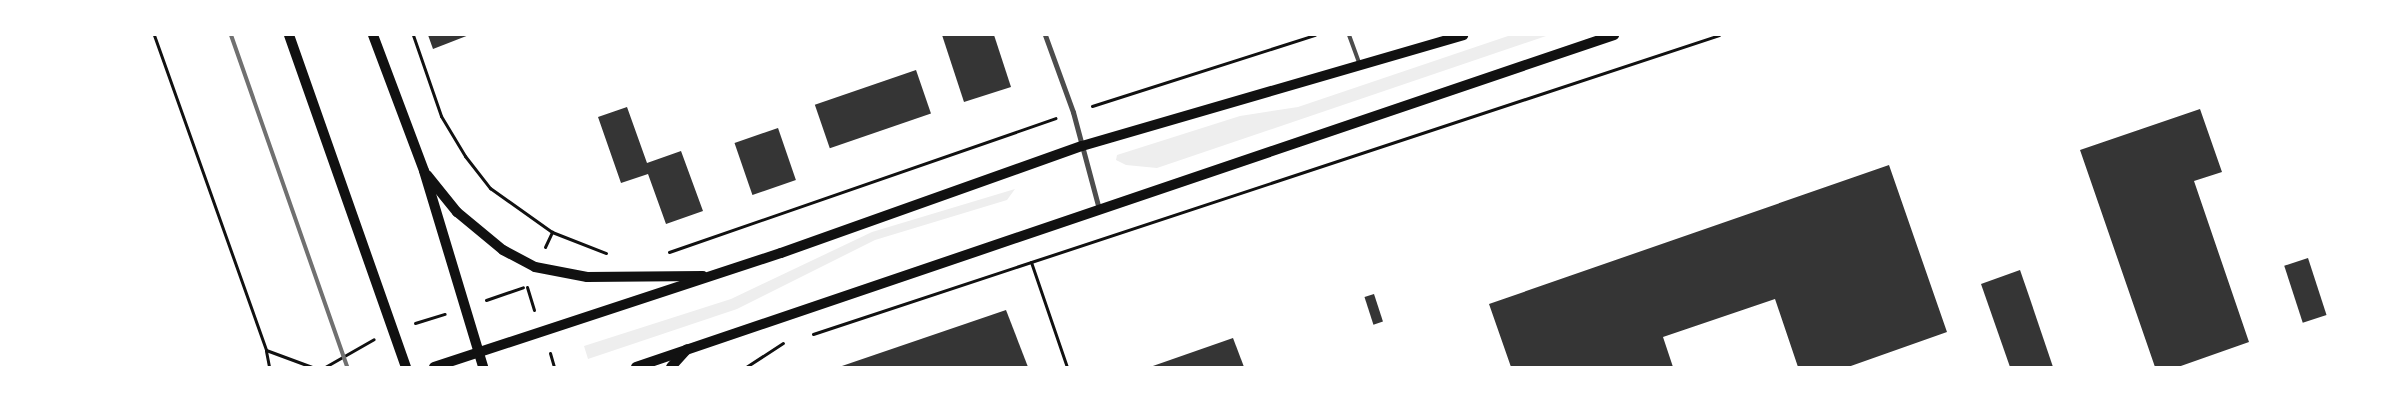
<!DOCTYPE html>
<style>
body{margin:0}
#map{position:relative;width:2384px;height:402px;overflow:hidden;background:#fff;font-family:Overpass,sans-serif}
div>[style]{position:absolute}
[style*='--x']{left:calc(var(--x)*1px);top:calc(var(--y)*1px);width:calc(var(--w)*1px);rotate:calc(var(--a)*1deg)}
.green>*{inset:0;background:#eee}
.building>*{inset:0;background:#353535;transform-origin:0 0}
.path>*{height:3px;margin:-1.5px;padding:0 1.5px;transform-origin:1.5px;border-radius:1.5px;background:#111}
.service>*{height:4px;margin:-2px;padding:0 2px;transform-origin:2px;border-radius:2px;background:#4c4c4c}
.minor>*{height:5px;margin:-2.5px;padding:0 2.5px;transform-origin:2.5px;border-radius:2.5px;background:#4c4c4c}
.secondary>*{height:10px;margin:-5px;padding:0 5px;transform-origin:5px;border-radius:5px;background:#111}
.rail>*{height:4px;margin:-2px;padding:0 2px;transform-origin:2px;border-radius:2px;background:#707070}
span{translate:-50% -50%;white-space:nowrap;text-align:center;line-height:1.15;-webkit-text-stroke:5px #fff;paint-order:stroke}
.frame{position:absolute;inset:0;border:36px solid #fff;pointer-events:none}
</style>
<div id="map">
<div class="green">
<div style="clip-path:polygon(1511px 35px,1549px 35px,1157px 168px,1126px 165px,1116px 160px,1117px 155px,1240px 116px,1298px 107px)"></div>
<div style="clip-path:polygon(1015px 189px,1007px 200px,875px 240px,737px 309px,588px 359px,584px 346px,731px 299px,872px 232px)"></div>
</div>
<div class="building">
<div style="clip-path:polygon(428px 35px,469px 35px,433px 49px)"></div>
<div style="clip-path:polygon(942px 35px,994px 35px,1011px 87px,964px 102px)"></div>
<div style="left:916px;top:70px;width:46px;height:107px;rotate:71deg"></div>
<div style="clip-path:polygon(627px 107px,647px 163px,681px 151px,703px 211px,666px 224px,648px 174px,621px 183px,598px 117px)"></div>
<div style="clip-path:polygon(2200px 109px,2222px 172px,2194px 181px,2249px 342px,2178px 367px,2155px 367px,2080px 150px)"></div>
<div style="left:778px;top:128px;width:55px;height:46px;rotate:71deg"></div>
<div style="clip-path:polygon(1889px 165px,1947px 332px,1848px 367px,1798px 367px,1775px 299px,1663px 337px,1673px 367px,1511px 367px,1489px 304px)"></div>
<div style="left:2308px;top:258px;width:60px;height:25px;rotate:72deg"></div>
<div style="clip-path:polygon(2020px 270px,2029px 296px,2053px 367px,2010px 367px,1981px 284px)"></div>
<div style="left:1374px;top:294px;width:29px;height:10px;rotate:72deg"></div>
<div style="clip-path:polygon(1006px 310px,1028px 367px,839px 367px)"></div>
<div style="clip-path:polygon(1233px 338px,1244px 367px,1150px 367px)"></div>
</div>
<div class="path">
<div style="--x:154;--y:35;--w:334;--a:70.4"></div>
<div style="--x:266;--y:350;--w:49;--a:20.3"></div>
<div style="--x:413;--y:35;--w:86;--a:70.9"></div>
<div style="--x:441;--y:116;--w:47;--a:59"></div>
<div style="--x:465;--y:156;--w:41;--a:52"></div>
<div style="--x:490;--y:188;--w:76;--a:35.4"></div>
<div style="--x:552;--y:232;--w:58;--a:21.3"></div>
<div style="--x:1092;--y:106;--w:234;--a:-17.7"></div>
<div style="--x:545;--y:247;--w:17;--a:-65"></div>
<div style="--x:669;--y:252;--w:409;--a:-19.1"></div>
<div style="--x:1031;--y:262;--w:111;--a:71.1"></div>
<div style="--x:527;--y:287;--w:24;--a:73"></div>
<div style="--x:486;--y:300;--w:39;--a:-19"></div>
<div style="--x:415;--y:323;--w:31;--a:-17"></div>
<div style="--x:813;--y:334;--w:954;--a:-18.26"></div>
<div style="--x:266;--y:351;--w:16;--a:79"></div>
<div style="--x:550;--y:353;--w:15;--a:74"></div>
<div style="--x:325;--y:367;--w:56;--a:-29.7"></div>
<div style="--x:746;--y:367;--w:44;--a:-33"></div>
</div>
<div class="service">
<div style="--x:1349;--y:35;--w:30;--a:70"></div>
</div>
<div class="minor">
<div style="--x:1045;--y:35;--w:82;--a:70"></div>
<div style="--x:1073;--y:112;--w:100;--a:75"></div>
</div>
<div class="secondary">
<div style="--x:289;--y:35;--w:352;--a:70.6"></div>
<div style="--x:373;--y:35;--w:145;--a:69.4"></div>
<div style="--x:424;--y:171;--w:205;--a:73.2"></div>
<div style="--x:427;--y:175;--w:48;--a:51"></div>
<div style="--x:457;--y:212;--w:60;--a:39.6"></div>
<div style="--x:503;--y:250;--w:36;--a:28"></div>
<div style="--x:535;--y:267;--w:53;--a:10.9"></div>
<div style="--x:587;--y:277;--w:116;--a:-0.5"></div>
<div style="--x:434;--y:367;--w:365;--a:-18.2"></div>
<div style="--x:781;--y:253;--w:319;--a:-19.6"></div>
<div style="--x:1082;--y:146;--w:397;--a:-16.2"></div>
<div style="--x:636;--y:367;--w:1033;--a:-18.75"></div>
<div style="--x:671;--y:367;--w:24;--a:-48"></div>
</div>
<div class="rail">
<div style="--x:231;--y:35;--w:352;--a:70.7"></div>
</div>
<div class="frame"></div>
</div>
